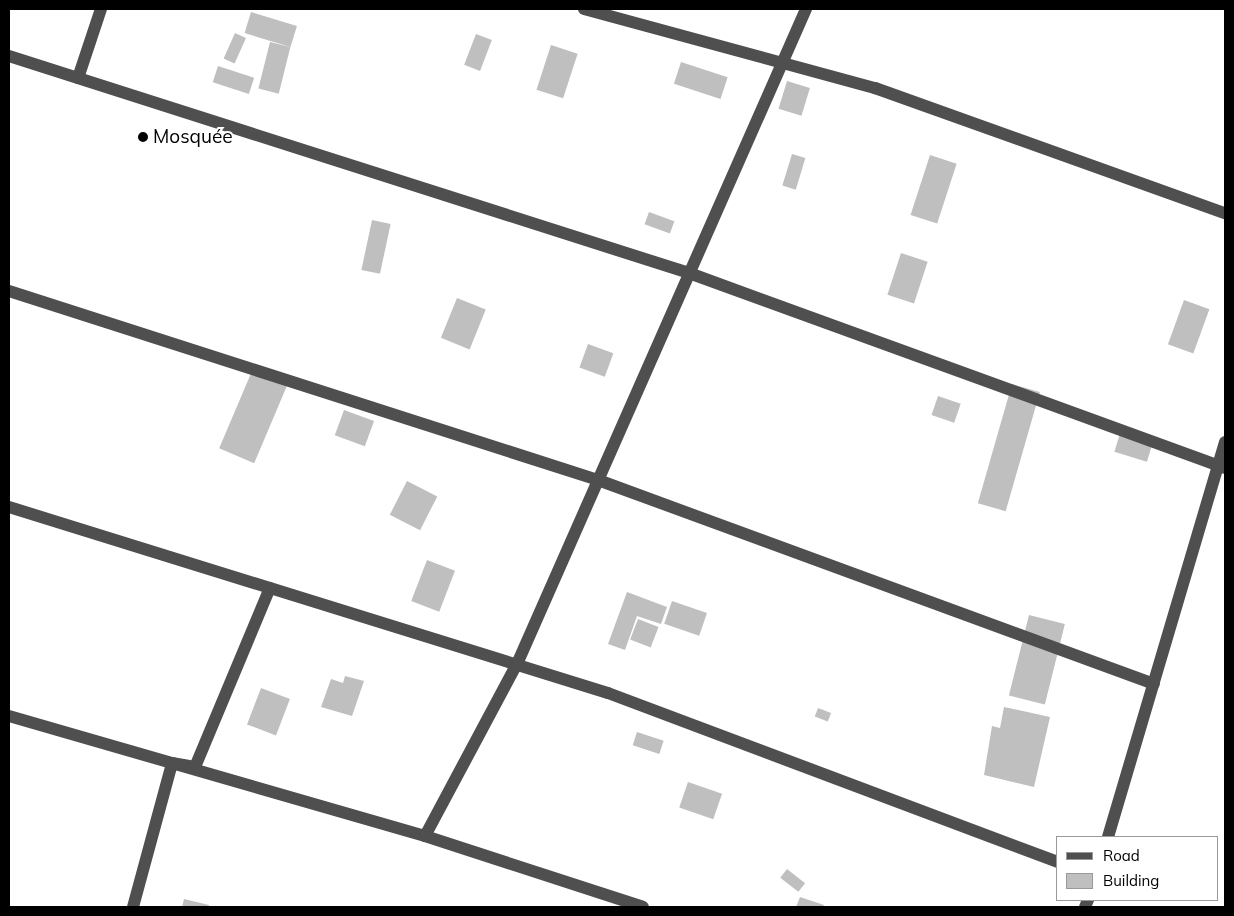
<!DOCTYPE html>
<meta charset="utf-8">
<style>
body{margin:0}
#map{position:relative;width:1234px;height:916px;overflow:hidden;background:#fff;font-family:Mulish,sans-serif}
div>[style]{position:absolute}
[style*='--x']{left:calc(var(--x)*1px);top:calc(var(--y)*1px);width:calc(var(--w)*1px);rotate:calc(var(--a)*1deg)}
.building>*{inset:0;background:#bfbfbf;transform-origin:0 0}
.minor>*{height:12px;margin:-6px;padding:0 6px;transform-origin:6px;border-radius:6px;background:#4f4f4f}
.dots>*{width:14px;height:14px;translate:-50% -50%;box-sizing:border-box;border:2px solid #fff;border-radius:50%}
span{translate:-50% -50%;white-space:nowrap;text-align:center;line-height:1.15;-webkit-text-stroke:4px #fff;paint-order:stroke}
.poi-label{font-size:19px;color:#000}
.left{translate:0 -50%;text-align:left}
.frame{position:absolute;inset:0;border:10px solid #000;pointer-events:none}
.legend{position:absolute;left:1056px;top:836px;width:162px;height:65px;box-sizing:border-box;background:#fff;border:1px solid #999;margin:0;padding:6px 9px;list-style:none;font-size:15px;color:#000}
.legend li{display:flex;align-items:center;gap:10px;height:25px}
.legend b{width:25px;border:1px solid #999}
</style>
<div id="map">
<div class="building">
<div style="left:251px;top:12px;width:48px;height:22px;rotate:17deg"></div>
<div style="left:235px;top:33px;width:12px;height:28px;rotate:24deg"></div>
<div style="left:476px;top:34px;width:17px;height:33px;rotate:21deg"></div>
<div style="left:270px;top:42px;width:21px;height:48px;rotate:14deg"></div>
<div style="left:551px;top:45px;width:28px;height:47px;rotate:18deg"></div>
<div style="left:681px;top:62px;width:49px;height:23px;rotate:18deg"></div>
<div style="left:218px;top:66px;width:38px;height:17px;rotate:18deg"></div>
<div style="left:787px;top:81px;width:24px;height:29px;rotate:17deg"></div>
<div style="left:792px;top:154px;width:14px;height:33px;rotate:17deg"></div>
<div style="left:930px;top:155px;width:28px;height:63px;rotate:18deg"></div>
<div style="left:649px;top:212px;width:27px;height:13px;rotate:20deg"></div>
<div style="left:372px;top:220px;width:19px;height:51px;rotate:12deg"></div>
<div style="left:901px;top:253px;width:28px;height:44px;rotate:18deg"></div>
<div style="left:457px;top:298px;width:31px;height:43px;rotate:22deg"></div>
<div style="left:1184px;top:300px;width:27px;height:47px;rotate:20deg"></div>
<div style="left:588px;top:344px;width:27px;height:25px;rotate:20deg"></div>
<div style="left:252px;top:371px;width:38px;height:84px;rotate:23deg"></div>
<div style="left:1012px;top:384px;width:29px;height:124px;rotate:16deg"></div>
<div style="left:938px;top:396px;width:24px;height:20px;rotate:19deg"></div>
<div style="left:344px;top:410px;width:32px;height:27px;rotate:20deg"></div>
<div style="left:1122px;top:427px;width:34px;height:26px;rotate:17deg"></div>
<div style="left:407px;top:481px;width:34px;height:38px;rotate:27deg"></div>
<div style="left:427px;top:560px;width:30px;height:44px;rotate:21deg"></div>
<div style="clip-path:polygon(627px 592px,667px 607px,661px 624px,637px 616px,625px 650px,608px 644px)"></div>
<div style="left:672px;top:601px;width:37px;height:24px;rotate:19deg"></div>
<div style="left:1029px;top:615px;width:37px;height:83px;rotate:14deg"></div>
<div style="left:638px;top:619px;width:22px;height:22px;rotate:21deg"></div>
<div style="clip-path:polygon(345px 676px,364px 681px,352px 716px,321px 707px,331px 679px,343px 683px)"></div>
<div style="left:261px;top:688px;width:31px;height:39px;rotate:21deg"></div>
<div style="clip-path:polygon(1004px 707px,1050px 717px,1034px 787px,984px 775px,992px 726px,1000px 728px)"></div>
<div style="left:818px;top:708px;width:14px;height:9px;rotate:21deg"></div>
<div style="left:637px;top:732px;width:28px;height:14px;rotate:18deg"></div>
<div style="left:688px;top:782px;width:36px;height:27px;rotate:19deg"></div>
<div style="left:787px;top:869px;width:23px;height:11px;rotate:38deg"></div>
<div style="clip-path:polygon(800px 897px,824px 905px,823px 907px,796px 907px)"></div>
<div style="clip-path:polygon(184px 899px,209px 905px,209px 907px,182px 907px)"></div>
</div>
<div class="minor">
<div style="--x:584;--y:9;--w:302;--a:15.2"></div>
<div style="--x:875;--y:88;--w:372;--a:19.7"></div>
<div style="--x:9;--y:56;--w:714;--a:17.7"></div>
<div style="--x:689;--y:273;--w:570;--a:19.99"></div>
<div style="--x:78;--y:78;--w:73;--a:-71.6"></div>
<div style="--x:9;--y:291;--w:619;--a:17.79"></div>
<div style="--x:598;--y:480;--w:592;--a:20.15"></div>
<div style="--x:9;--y:507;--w:627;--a:17.25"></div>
<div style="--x:608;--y:693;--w:481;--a:20.6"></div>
<div style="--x:9;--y:716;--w:433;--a:16.1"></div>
<div style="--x:425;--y:836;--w:229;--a:18"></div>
<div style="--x:425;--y:836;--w:195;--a:-61.9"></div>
<div style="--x:517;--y:664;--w:716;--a:-66.19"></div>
<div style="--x:1108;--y:837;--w:412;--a:-73.5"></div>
<div style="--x:133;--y:907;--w:149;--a:-74.8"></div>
<div style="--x:172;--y:763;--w:23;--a:10"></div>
<div style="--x:195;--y:767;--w:194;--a:-67.3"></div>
<div style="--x:1085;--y:907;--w:8;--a:-67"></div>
</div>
<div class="dots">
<div style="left:143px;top:137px;background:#000"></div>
</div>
<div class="poi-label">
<span class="left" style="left:153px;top:137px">Mosquée</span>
</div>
<div class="frame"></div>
<ul class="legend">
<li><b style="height:6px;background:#4f4f4f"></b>Road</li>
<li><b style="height:14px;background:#bfbfbf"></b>Building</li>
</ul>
</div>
